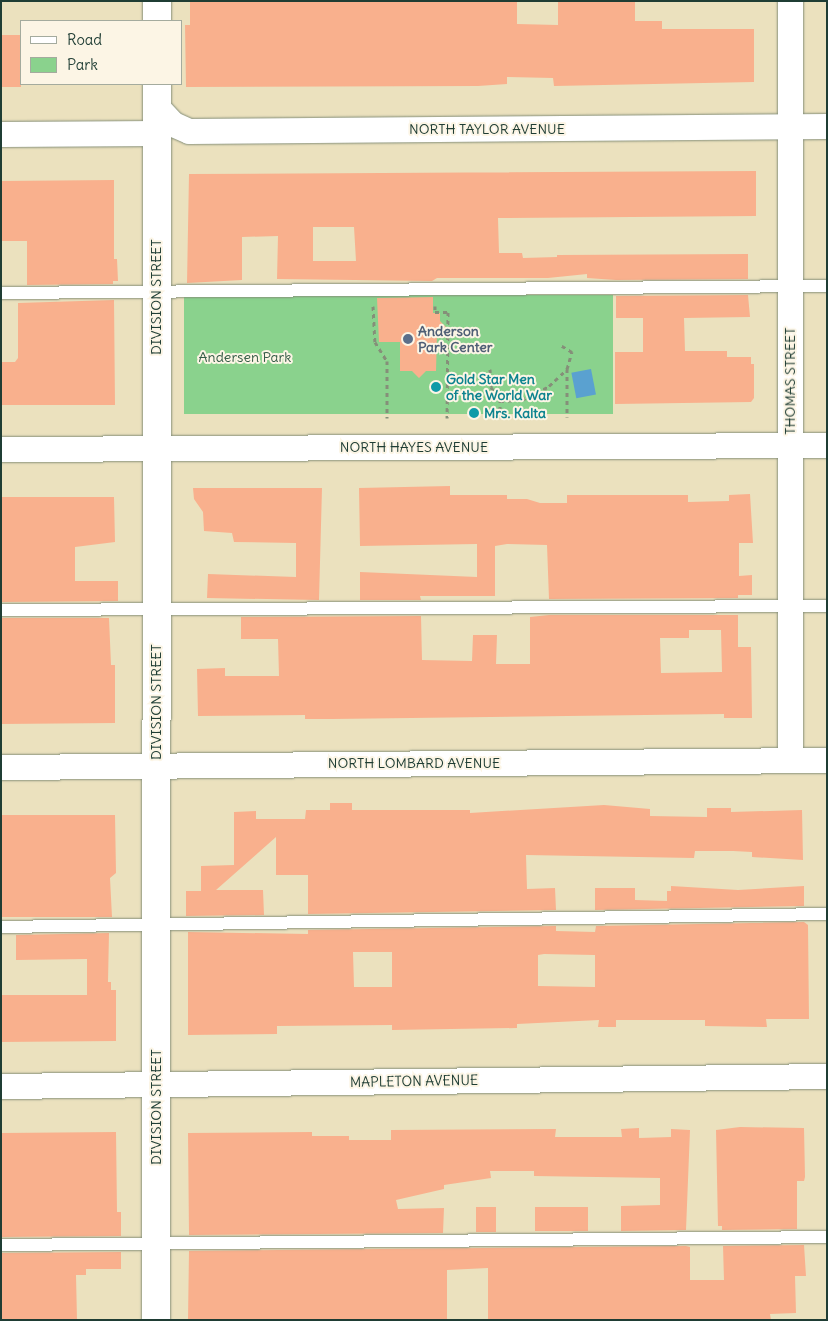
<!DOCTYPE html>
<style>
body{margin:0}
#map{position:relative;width:828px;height:1321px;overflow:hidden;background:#ebe1be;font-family:Delius,sans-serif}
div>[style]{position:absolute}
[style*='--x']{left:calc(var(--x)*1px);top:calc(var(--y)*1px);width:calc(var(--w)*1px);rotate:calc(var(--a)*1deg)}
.green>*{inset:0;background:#8ad28d;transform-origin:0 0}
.water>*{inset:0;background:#5aa1d0;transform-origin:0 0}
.building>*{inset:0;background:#f9b08d;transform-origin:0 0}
.path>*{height:3px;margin-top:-1.5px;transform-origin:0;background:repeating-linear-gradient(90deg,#858f79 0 4px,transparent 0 8px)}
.roads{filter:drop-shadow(0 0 1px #858f79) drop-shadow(0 0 1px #858f79)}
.service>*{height:12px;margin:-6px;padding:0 6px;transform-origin:6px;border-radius:6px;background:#fff}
.minor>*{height:25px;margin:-12.5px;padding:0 12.5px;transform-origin:12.5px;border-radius:12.5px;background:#fff}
.tertiary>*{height:28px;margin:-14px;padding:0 14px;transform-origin:14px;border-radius:14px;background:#fff}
.dots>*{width:14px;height:14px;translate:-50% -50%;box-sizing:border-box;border:2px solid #fcf5e5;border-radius:50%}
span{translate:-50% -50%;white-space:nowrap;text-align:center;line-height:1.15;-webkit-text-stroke:4px #fcf5e5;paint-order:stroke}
.street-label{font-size:14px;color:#1f3d34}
.service-label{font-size:14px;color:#4e5e75;font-weight:700}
.left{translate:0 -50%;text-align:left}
.park-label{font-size:14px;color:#345b46}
.culture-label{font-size:14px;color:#0d838f;font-weight:700}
.frame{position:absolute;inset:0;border:2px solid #1f3d34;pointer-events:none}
.legend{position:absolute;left:20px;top:20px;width:162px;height:65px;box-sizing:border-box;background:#fcf5e5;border:1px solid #a4ab9e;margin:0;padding:6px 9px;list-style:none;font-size:15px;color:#1f3d34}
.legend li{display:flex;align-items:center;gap:10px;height:25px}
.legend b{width:25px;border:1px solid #a4ab9e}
</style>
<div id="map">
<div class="green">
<div style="left:613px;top:295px;width:119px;height:429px;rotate:90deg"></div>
</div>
<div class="water">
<div style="left:591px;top:369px;width:26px;height:20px;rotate:79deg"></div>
</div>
<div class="building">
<div style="clip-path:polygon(190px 1px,517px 1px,517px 24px,558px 25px,558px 1px,635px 1px,635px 21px,662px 21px,662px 29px,754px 29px,754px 82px,554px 86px,553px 78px,507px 77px,507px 84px,478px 86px,186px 87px,185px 25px,190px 25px)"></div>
<div style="left:1px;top:35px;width:20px;height:52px"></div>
<div style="clip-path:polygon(evenodd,756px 171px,756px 216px,498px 218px,499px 253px,522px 253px,523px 258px,557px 257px,557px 255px,748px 254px,748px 279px,616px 280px,587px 278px,587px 274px,548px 278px,437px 278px,432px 281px,277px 279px,278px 236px,242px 237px,242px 280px,187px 283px,189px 174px,756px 171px,313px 227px,354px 227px,356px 261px,313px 261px,313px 227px)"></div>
<div style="clip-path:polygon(114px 180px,114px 259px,117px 259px,118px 281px,113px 281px,113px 284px,27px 285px,27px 241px,1px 241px,1px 181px)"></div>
<div style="clip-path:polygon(748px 295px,750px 317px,684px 318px,685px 351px,727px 351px,727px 357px,751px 357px,751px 364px,754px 364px,754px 398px,751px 402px,615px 404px,615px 352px,643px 352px,643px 318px,616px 318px,616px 296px)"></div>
<div style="clip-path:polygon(433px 297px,433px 313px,440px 313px,440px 321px,446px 327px,437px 334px,436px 371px,426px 371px,419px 378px,412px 371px,400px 371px,400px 342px,379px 342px,377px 298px)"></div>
<div style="clip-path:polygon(114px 300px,115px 405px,1px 405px,1px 362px,15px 362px,18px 358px,18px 303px)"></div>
<div style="clip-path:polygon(450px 486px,450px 495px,507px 495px,507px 499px,527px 499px,540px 503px,567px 503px,567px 495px,688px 495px,688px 502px,729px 501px,729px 495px,750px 494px,753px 543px,739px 543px,739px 576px,752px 575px,752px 595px,738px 595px,738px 598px,549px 599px,547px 545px,507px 544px,495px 546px,495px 596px,420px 596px,421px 600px,360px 600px,360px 572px,477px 577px,477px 544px,360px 546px,359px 488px)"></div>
<div style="clip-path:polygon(193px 488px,322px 488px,319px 600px,207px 598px,208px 574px,296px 577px,296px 543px,234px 542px,232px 533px,204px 531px,203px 512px,194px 499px)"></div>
<div style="clip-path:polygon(1px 497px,114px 497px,115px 542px,75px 547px,75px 581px,118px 581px,118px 601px,1px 602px)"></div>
<div style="clip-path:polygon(evenodd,549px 615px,738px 615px,738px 647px,751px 647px,752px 718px,724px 718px,724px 714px,332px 719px,305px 719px,305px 715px,198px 716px,197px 669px,225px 668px,225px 676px,279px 676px,278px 639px,241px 639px,241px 617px,421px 616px,422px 660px,472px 661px,473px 635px,497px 635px,496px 664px,530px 664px,530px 617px,549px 615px,689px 630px,721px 630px,722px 672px,661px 673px,660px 638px,689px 638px,689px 630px)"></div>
<div style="clip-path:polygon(1px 618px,109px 618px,111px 665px,115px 665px,115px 723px,1px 724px)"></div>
<div style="clip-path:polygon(330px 803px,352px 803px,352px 810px,470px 810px,470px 813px,604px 805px,650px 809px,650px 816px,707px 817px,707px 808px,731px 808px,731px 812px,802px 810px,803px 860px,752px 857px,752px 852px,733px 851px,695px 851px,694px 858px,526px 855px,527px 889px,555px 888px,556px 910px,308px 914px,308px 875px,276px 875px,276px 837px,216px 890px,263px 890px,264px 915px,186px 916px,186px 891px,201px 891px,201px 866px,234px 865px,234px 812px,256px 811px,256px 819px,305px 819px,306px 810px,330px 810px)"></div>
<div style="clip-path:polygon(1px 815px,115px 815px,116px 873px,110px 878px,112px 917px,1px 917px)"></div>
<div style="clip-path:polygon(671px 886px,738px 890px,804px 886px,804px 906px,595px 910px,595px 888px,635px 888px,635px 900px,667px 901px,667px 891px,671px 891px)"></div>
<div style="clip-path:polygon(evenodd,804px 922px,808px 925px,809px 1019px,766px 1019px,767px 1027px,705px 1026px,705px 1020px,616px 1020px,616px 1027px,598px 1027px,599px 1020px,517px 1024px,517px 1028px,392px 1030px,392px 1025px,277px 1026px,277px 1034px,188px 1035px,188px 932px,308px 934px,308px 930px,556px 926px,556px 931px,595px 932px,596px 926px,804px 922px,353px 952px,392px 952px,392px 987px,354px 987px,353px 952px,804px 922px,544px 954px,595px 955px,595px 987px,538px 986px,538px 955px,544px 954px)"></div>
<div style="clip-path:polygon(109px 933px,108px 982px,111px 982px,111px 990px,116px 990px,116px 1041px,1px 1042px,1px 995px,87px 995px,87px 959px,16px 960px,16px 935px)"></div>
<div style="clip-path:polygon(740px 1127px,804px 1128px,805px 1177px,804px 1181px,797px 1181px,797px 1229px,722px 1230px,722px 1226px,718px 1226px,716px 1130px)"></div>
<div style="clip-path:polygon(639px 1128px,639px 1138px,671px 1137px,671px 1129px,690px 1130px,686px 1230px,621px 1231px,621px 1206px,660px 1205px,660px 1178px,534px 1176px,534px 1171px,490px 1171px,491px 1178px,444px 1185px,444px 1189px,396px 1200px,398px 1209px,444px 1208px,443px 1233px,189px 1235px,188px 1133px,312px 1132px,312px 1136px,349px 1136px,349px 1140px,391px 1140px,391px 1130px,556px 1129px,555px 1137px,622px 1137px,621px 1129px)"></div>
<div style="clip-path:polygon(116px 1132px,117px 1212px,121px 1212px,121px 1236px,1px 1237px,1px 1133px)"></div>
<div style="left:476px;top:1207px;width:20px;height:25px"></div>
<div style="left:588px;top:1207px;width:24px;height:53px;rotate:90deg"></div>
<div style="clip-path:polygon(804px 1245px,806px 1276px,795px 1276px,796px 1313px,770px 1314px,771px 1320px,488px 1320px,488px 1268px,447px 1270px,447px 1320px,188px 1320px,189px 1251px,686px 1246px,690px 1247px,690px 1280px,724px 1280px,723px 1246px)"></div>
<div style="clip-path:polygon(121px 1252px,121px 1269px,86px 1269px,86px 1275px,76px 1275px,77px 1320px,1px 1320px,1px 1253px)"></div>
</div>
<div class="path">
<div style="--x:373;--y:306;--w:36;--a:87"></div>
<div style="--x:375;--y:342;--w:22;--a:58"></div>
<div style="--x:387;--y:361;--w:57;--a:90"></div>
<div style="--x:435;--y:306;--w:6;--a:90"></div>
<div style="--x:435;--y:312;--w:13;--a:0"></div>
<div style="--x:448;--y:312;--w:106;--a:90.5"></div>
<div style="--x:490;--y:369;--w:18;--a:87"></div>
<div style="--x:491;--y:387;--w:17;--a:57"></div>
<div style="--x:500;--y:401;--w:22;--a:-3"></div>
<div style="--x:522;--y:400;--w:30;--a:-27"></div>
<div style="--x:549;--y:386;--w:25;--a:-43"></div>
<div style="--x:567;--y:369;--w:18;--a:-74"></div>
<div style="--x:572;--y:352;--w:12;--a:-149"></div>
<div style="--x:567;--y:369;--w:48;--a:90"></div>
<div style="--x:500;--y:418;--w:17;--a:-90"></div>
</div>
<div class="roads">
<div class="service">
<div style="--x:1;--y:293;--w:826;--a:-0.49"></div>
<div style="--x:1;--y:610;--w:826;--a:-0.28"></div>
<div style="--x:1;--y:927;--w:826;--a:-0.9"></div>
<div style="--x:1;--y:1245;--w:826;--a:-0.55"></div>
</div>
<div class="minor">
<div style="--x:790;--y:1;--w:759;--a:90"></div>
<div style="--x:157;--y:107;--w:23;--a:47"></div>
<div style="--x:173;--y:124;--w:17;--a:24"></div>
<div style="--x:189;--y:131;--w:638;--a:-0.45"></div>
<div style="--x:1;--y:134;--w:157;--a:-0.4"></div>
<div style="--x:1;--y:449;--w:826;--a:-0.28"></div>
<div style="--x:1;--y:767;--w:826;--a:-0.49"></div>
<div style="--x:1;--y:1086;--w:826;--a:-0.69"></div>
</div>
<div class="tertiary">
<div style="--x:157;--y:1;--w:20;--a:90"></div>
<div style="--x:156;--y:1320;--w:1236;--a:-89.95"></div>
</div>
</div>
<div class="dots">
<div style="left:408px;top:339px;background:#5c6f8a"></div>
<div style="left:436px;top:387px;background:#0f9aa8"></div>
<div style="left:474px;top:413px;background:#0f9aa8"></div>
</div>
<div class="street-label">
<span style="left:487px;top:129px">NORTH TAYLOR AVENUE</span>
<span style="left:156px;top:297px;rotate:-90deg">DIVISION STREET</span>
<span style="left:790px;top:381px;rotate:-90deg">THOMAS STREET</span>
<span style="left:414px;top:447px">NORTH HAYES AVENUE</span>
<span style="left:156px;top:702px;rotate:-90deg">DIVISION STREET</span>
<span style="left:414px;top:763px">NORTH LOMBARD AVENUE</span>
<span style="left:414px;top:1081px;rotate:-1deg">MAPLETON AVENUE</span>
<span style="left:156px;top:1107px;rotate:-90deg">DIVISION STREET</span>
</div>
<div class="service-label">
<span class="left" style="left:418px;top:339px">Anderson<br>Park Center</span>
</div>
<div class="park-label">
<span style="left:245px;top:357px">Andersen Park</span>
</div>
<div class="culture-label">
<span class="left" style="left:446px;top:387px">Gold Star Men<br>of the World War</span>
<span class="left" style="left:484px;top:413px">Mrs. Kalta</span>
</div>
<div class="frame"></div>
<ul class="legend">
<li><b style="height:6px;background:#fff"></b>Road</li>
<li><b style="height:14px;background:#8ad28d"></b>Park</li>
</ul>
</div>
